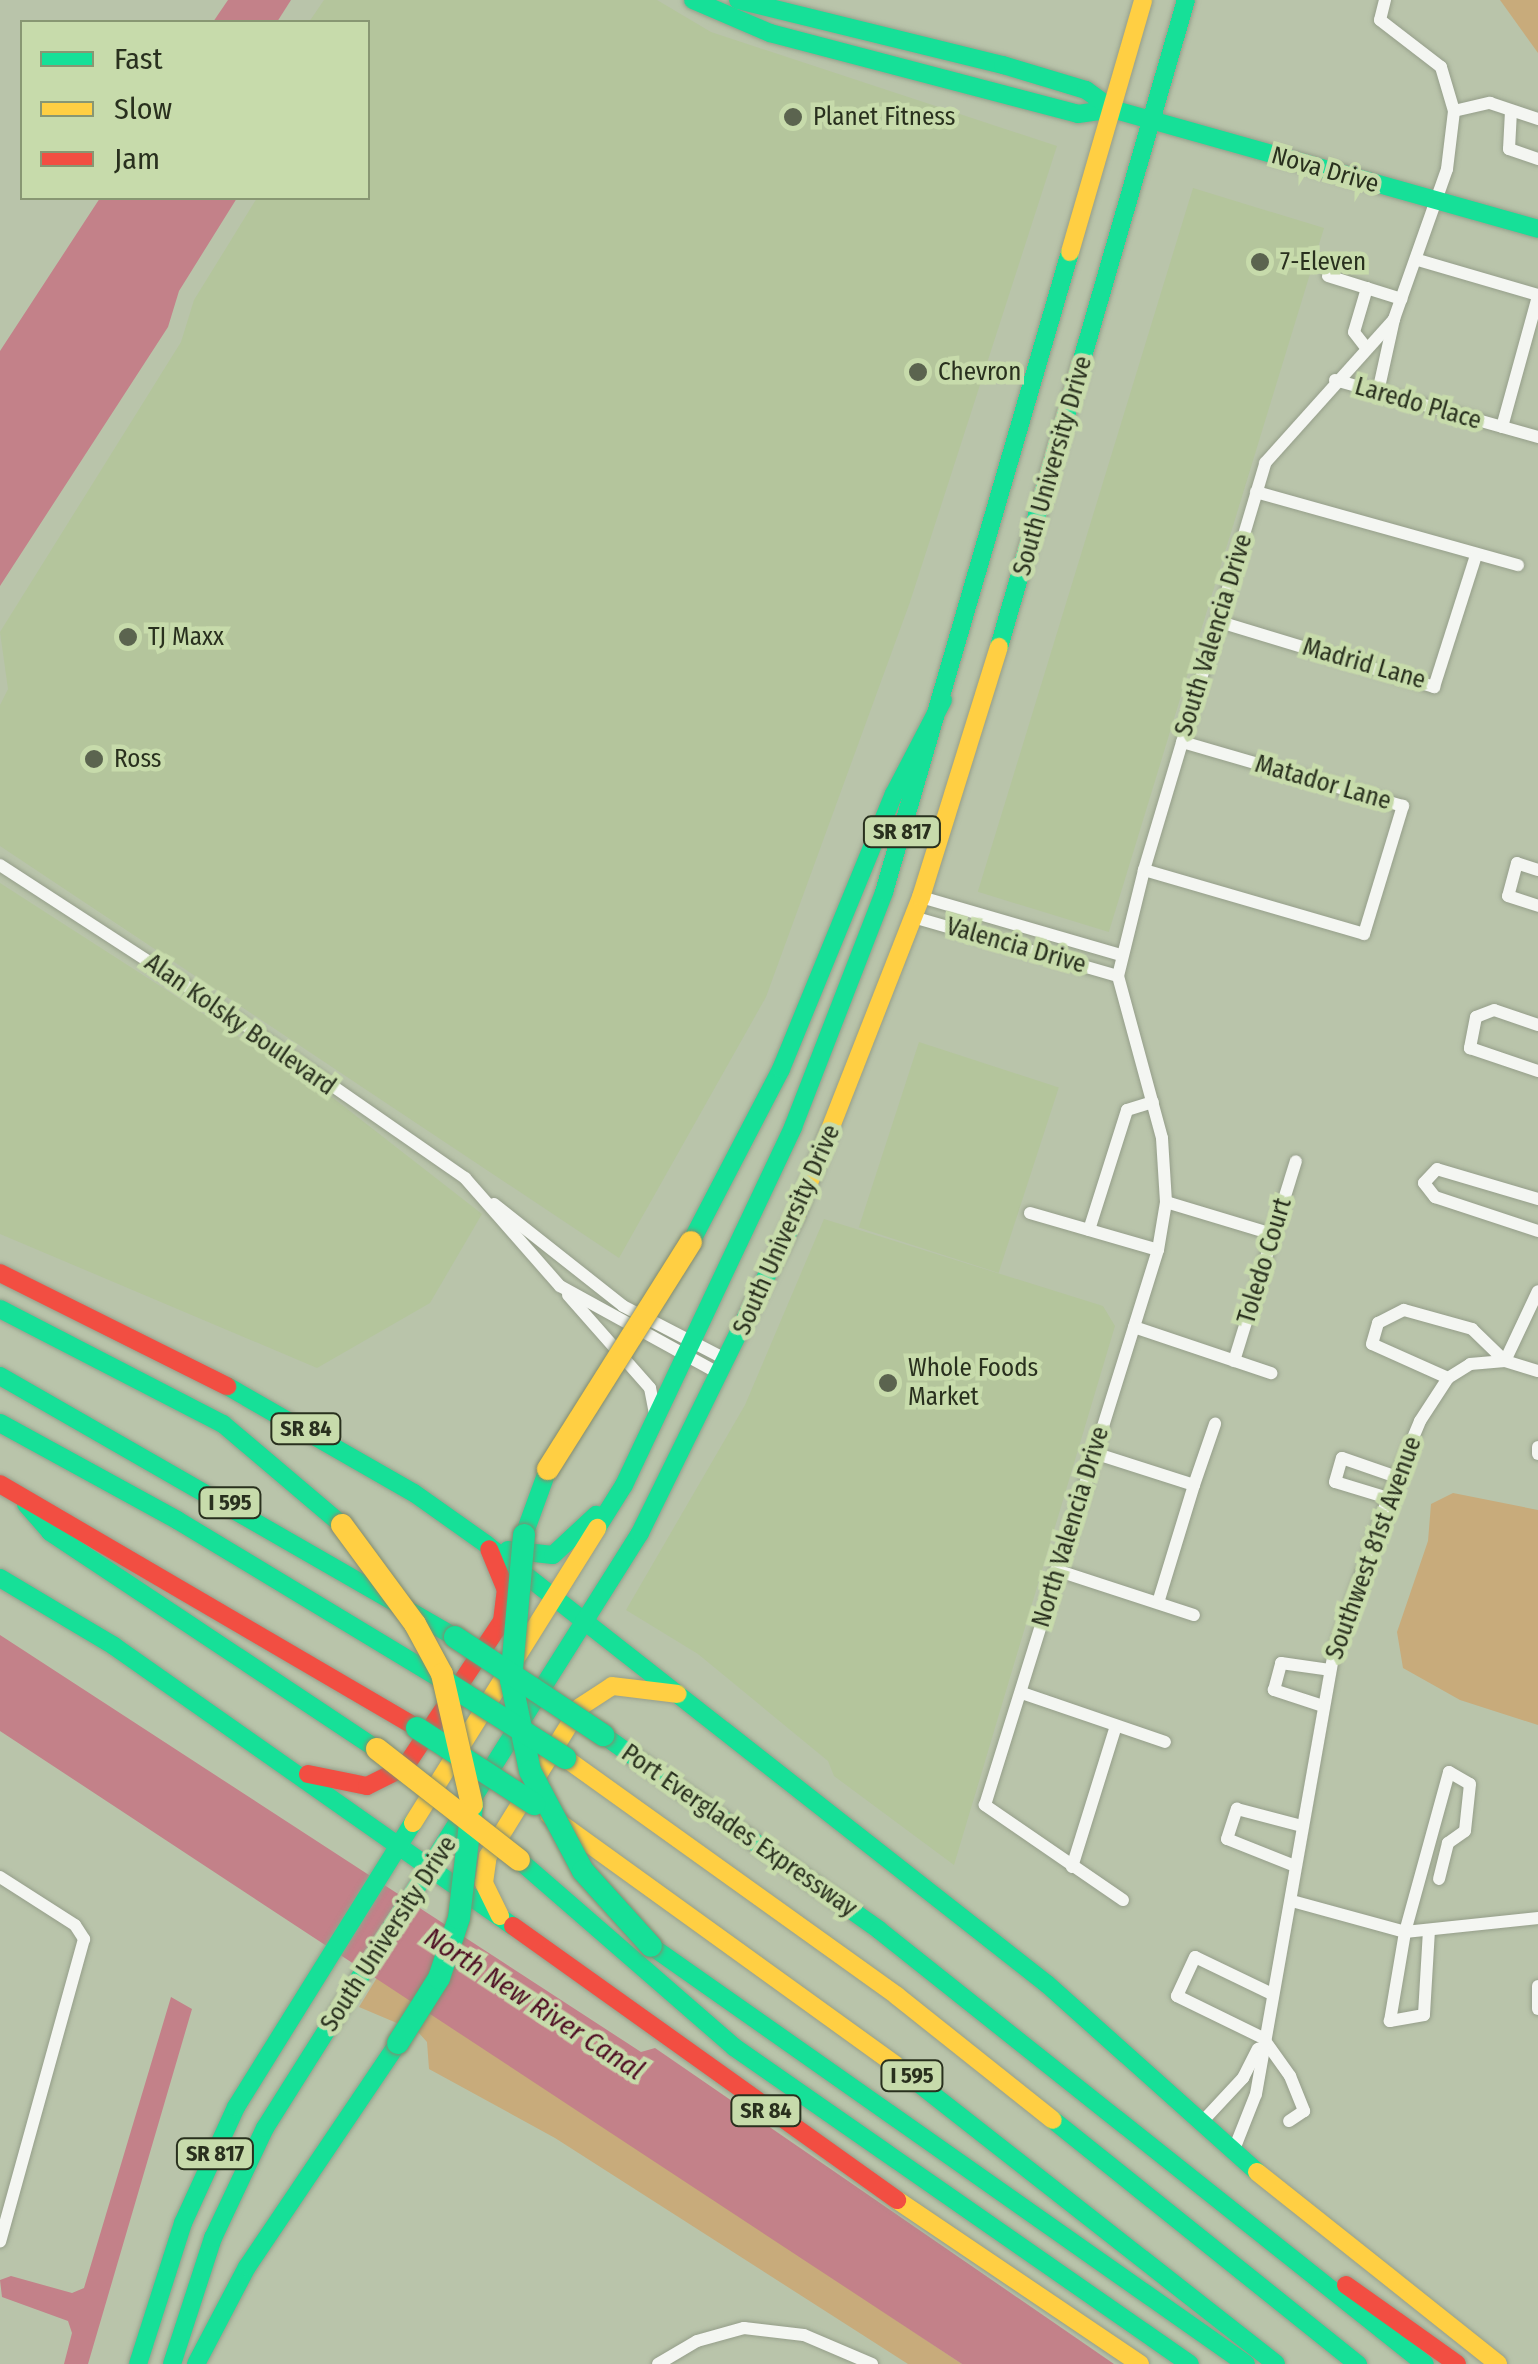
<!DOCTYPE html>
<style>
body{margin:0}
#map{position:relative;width:1538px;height:2364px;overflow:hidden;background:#b9c4aa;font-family:"Fira Sans Condensed",sans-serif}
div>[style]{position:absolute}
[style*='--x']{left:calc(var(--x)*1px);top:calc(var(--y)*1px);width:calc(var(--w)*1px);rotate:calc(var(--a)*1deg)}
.built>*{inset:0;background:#b4c59c;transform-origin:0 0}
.green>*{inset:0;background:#c8ab7b}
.water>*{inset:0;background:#c38189}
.roads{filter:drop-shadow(0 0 2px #959e8a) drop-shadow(0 0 2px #959e8a)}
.street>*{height:12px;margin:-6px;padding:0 6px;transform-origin:6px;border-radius:6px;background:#f4f6f2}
.fast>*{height:18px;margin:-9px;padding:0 9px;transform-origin:9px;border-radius:9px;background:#16e098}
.slow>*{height:18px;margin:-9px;padding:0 9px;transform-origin:9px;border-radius:9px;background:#ffcf43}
.jam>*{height:18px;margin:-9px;padding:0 9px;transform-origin:9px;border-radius:9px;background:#f24e42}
.bridges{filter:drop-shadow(0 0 2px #818b70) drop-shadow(0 0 2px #818b70)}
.fast-bridge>*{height:22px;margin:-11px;padding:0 11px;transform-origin:11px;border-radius:11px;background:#16e098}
.slow-bridge>*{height:22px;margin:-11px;padding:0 11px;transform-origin:11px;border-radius:11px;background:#ffcf43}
.dots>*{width:28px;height:28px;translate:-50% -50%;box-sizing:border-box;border:5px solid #c7dbab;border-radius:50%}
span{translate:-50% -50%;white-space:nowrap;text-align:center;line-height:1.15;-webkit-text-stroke:9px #c7dbab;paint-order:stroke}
.shield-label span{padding:2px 8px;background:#c7dbab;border:2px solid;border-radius:8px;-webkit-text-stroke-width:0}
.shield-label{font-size:22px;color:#29301e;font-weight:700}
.poi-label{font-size:25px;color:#29301e}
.left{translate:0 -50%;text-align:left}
.street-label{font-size:25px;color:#29301e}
.water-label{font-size:28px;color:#4f1024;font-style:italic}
.legend{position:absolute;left:20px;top:20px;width:350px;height:180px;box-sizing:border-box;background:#c7dbab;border:2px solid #889773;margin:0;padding:12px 18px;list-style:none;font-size:30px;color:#29301e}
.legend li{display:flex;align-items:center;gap:20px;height:50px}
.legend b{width:50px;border:2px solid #889773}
</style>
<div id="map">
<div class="built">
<div style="clip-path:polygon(324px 0,657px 0,711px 32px,1057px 146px,910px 602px,766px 997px,619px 1258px,0 846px,0 705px,8px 689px,0 632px,181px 342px,194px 300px,257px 198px,368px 198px,368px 22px,309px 22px)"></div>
<div style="left:1193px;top:188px;width:137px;height:736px;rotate:17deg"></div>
<div style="clip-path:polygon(0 883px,328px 1094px,482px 1214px,430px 1303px,317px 1368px,0 1234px)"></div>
<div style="left:919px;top:1042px;width:147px;height:195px;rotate:18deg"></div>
<div style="clip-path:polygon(824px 1219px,1103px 1306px,1115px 1326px,954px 1865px,834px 1776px,828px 1761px,698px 1654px,626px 1610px,745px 1405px)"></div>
</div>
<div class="green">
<div style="clip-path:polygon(1500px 0,1538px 0,1538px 53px)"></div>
<div style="clip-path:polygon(1453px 1493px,1538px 1510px,1538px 1725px,1460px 1700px,1403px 1668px,1397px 1632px,1428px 1541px,1431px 1504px)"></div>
<div style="clip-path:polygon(378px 1976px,439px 2015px,962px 2364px,908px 2364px,555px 2138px,429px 2069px,427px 2042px,418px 2032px,359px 2007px)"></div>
</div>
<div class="water">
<div style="clip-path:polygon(228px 0,291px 0,277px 22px,213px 22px)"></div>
<div style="clip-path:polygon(100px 198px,237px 198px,179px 291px,168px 327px,0 586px,0 351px)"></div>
<div style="clip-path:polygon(0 1635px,641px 2052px,655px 2048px,1114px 2364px,962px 2364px,0 1731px)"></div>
<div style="clip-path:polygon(171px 1997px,192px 2009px,88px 2364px,64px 2364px,72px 2333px,68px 2321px,2px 2297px,0 2280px,11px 2276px,72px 2293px,84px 2288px)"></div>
</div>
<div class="roads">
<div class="street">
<div style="--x:1454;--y:111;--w:37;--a:-13"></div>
<div style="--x:1490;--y:103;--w:51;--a:18.4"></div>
<div style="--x:1511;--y:111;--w:38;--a:93"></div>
<div style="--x:1509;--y:149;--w:31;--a:19"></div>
<div style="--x:1418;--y:260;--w:125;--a:16.3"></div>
<div style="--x:1328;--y:276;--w:77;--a:17.3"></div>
<div style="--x:1364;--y:345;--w:16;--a:-128"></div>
<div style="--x:1354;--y:332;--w:46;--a:-73.5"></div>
<div style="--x:1335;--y:380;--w:211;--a:15.7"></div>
<div style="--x:1378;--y:392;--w:75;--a:-77.6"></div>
<div style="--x:1502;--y:427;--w:136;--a:-74.6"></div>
<div style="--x:1256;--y:492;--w:272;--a:15.6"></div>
<div style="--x:1220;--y:622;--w:224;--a:16.9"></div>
<div style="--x:1434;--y:687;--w:139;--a:-72.3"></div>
<div style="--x:0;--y:865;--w:261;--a:33"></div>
<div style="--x:219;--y:1007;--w:300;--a:34.8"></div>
<div style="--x:465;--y:1178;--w:144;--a:48.7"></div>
<div style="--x:560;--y:1286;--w:183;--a:28.8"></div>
<div style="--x:1144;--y:870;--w:229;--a:16.2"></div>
<div style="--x:1364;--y:934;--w:134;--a:-73.1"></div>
<div style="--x:1403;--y:806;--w:230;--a:-163.8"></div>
<div style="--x:1538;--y:870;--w:22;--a:-162"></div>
<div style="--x:1517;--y:863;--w:34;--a:105"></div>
<div style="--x:1508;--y:896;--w:32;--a:18"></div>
<div style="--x:921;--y:897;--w:208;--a:16.2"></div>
<div style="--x:913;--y:917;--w:213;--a:16.1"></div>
<div style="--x:1538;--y:1025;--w:46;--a:-161.2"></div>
<div style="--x:1494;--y:1010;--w:19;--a:159"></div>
<div style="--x:1476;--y:1017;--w:32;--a:101"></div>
<div style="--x:1470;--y:1048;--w:72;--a:18.7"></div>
<div style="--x:1538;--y:1199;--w:105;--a:-163.5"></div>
<div style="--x:1437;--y:1169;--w:19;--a:133"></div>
<div style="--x:1424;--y:1183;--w:18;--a:52"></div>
<div style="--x:1435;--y:1197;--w:108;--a:18.3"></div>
<div style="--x:1166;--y:1202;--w:111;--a:16.8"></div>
<div style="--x:494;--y:1204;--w:164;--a:38.3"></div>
<div style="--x:623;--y:1306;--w:117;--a:27.4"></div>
<div style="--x:1030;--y:1213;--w:133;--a:16.1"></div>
<div style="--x:1089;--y:1230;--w:126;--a:-72.4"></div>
<div style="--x:1127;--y:1110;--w:27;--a:-17"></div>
<div style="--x:568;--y:1295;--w:124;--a:48.6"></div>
<div style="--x:650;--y:1388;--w:26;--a:79"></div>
<div style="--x:1134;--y:1327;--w:145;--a:18.6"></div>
<div style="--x:1234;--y:1361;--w:209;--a:-72.8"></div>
<div style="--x:1448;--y:1378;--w:83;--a:-155.9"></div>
<div style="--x:1372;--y:1344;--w:22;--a:-74"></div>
<div style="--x:1378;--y:1323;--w:29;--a:-27"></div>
<div style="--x:1404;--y:1310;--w:71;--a:15.6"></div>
<div style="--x:1472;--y:1329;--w:46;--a:44.1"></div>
<div style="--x:1505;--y:1361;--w:34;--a:17"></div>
<div style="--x:1538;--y:1447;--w:7;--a:90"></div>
<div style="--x:1094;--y:1453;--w:105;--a:17.7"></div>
<div style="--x:1194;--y:1485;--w:123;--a:107"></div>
<div style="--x:1194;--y:1485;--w:65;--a:-71"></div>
<div style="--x:1388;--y:1498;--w:55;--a:-163.2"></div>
<div style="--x:1335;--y:1482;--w:25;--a:-74"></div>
<div style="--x:1342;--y:1458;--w:58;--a:19.1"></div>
<div style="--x:1056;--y:1570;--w:145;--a:18.1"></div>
<div style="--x:1022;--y:1693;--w:151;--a:18.9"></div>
<div style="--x:1323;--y:1706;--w:52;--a:-161.9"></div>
<div style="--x:1274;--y:1690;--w:28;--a:-75"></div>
<div style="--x:1281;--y:1663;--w:49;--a:8.1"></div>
<div style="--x:1295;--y:1866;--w:73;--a:-158.3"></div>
<div style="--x:1227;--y:1839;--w:32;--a:-72"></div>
<div style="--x:1237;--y:1809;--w:67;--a:14.7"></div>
<div style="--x:1072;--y:1867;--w:148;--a:-72.7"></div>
<div style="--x:0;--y:1877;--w:89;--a:32.6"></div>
<div style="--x:75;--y:1925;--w:17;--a:57"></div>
<div style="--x:84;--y:1939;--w:314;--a:105.5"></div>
<div style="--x:1123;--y:1900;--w:168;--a:-145.5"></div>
<div style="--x:985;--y:1805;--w:581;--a:-72.69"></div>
<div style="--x:1158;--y:1250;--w:49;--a:-80.5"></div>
<div style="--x:1166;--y:1202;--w:64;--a:-93.6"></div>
<div style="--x:1162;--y:1138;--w:168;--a:-105.2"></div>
<div style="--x:1118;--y:976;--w:109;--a:-76.2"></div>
<div style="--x:1144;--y:870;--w:425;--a:-73.4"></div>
<div style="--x:1265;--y:463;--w:193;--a:-48.1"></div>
<div style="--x:1394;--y:319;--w:159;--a:-70.5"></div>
<div style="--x:1447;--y:169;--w:58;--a:-83.1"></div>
<div style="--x:1454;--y:111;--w:46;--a:-106.5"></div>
<div style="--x:1441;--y:67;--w:77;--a:-142.4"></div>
<div style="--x:1380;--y:20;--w:21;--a:-76"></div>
<div style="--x:1292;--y:1901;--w:117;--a:15.3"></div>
<div style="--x:1405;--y:1932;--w:134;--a:-6"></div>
<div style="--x:1429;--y:1930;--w:85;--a:93.4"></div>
<div style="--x:1424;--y:2015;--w:35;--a:170"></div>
<div style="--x:1390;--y:2021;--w:90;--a:-80.4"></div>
<div style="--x:1405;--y:1932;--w:166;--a:-74.6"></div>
<div style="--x:1449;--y:1772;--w:24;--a:30"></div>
<div style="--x:1470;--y:1784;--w:47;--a:96.1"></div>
<div style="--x:1465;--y:1831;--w:21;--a:145"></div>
<div style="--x:1448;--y:1843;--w:37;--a:104"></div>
<div style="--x:1538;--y:1986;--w:23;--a:90"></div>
<div style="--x:1272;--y:1994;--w:85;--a:-154.3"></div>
<div style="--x:1195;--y:1957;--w:43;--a:114.8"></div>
<div style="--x:1177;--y:1996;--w:96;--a:26"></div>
<div style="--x:1263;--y:2038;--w:47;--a:54.6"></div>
<div style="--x:1290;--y:2076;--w:38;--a:68"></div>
<div style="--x:1304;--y:2111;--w:18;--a:146"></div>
<div style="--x:1201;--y:2123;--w:62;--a:-47"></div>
<div style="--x:1243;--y:2078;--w:33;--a:-63"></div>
<div style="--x:1233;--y:2152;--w:62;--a:-68.4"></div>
<div style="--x:1256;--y:2094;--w:449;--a:-80"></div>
<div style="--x:1334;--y:1652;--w:163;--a:-70.7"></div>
<div style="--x:1388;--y:1498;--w:83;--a:-67.4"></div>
<div style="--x:1420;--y:1421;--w:51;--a:-56.9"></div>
<div style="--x:1448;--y:1378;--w:26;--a:-32"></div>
<div style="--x:1470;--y:1364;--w:35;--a:-5"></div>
<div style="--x:1505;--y:1361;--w:77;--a:-64.8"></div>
<div style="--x:658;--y:2364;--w:45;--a:-30.5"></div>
<div style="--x:697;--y:2341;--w:49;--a:-15.5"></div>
<div style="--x:744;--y:2328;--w:60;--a:6.7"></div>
<div style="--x:804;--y:2335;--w:74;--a:23.1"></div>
</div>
<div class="fast">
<div style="--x:693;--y:0;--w:84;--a:23.2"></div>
<div style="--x:770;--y:33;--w:318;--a:14.7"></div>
<div style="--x:1078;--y:114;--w:34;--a:-8"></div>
<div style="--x:738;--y:0;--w:273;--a:13.8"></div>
<div style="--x:1003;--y:65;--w:87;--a:16.8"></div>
<div style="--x:1086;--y:90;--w:32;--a:36"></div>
<div style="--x:1112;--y:109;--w:443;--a:15.7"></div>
<div style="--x:999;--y:647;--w:673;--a:-73.88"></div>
<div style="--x:691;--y:1242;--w:195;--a:-62.5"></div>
<div style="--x:781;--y:1069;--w:297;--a:-67.7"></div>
<div style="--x:894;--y:794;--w:106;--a:-62.5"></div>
<div style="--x:0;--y:1309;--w:251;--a:27.3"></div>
<div style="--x:223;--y:1424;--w:156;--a:40.3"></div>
<div style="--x:0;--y:1376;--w:525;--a:29.84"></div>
<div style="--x:227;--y:1386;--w:215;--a:29.8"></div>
<div style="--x:414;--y:1493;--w:88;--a:35.3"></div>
<div style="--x:486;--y:1544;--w:713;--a:38.11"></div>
<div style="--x:1047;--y:1984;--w:282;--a:41.8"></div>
<div style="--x:0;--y:1423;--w:202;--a:28.7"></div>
<div style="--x:177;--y:1520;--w:315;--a:31.1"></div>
<div style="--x:26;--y:1504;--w:37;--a:49"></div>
<div style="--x:50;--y:1532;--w:392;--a:33.6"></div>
<div style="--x:597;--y:1528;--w:51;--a:-57.9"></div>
<div style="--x:624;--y:1485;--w:396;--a:-64.7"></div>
<div style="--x:793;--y:1127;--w:252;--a:-68.8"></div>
<div style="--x:884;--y:892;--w:666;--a:-73.79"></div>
<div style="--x:524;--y:1535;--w:70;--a:-70"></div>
<div style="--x:508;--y:1550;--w:45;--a:6.3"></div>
<div style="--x:553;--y:1555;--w:59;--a:-42.9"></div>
<div style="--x:0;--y:1578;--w:133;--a:30.8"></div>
<div style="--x:114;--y:1646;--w:487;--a:35.1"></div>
<div style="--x:603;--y:1735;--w:338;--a:35.2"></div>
<div style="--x:879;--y:1930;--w:697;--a:38.48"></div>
<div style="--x:519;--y:1860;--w:285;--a:41"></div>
<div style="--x:734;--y:2047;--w:555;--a:34.81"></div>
<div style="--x:651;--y:1946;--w:727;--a:35.09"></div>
<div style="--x:895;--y:2065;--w:484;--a:38.1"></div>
<div style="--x:1053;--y:2120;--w:391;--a:38.7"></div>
<div style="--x:138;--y:2364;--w:148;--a:-72.3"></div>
<div style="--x:183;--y:2223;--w:128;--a:-65.4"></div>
<div style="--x:236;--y:2107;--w:335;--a:-58.1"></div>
<div style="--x:172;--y:2364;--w:133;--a:-72"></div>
<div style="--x:213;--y:2238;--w:122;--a:-64.7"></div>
<div style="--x:265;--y:2128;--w:703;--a:-57.78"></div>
<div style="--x:640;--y:1533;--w:353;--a:-63.8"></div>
<div style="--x:196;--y:2364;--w:110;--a:-62.3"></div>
<div style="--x:247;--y:2267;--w:270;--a:-56"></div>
</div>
<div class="slow">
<div style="--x:1070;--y:252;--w:262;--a:-73.8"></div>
<div style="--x:796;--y:1216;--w:343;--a:-68.6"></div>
<div style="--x:921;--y:897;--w:262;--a:-72.7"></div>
<div style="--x:565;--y:1758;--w:408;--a:35.6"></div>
<div style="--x:897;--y:1996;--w:199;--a:38.5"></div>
<div style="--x:549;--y:1815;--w:427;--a:35.8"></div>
<div style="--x:413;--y:1823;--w:348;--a:-58"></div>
<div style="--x:500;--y:1916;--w:37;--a:-116"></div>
<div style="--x:484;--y:1883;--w:27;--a:-82"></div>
<div style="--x:488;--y:1856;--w:175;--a:-58.3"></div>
<div style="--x:580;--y:1707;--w:38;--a:-33"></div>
<div style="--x:612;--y:1686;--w:66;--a:6.9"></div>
<div style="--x:1257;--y:2172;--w:308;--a:38.5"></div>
<div style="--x:897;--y:2200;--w:293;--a:34"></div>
</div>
<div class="jam">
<div style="--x:0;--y:1273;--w:254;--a:26.5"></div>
<div style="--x:0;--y:1484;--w:483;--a:30.3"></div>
<div style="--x:308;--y:1774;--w:60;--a:11.5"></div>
<div style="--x:367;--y:1786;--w:42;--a:-26.6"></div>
<div style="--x:405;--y:1767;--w:175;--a:-56.4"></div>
<div style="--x:502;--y:1621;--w:31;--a:-83"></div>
<div style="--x:506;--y:1590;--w:44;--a:-112.5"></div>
<div style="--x:513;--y:1926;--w:472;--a:35.5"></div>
<div style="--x:1346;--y:2285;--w:136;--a:35.4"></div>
</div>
</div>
<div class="bridges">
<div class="fast-bridge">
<div style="--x:524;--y:1535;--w:146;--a:95.1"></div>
<div style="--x:511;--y:1680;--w:93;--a:78.2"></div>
<div style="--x:530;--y:1771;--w:113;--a:62.1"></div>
<div style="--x:583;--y:1871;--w:101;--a:47.8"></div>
<div style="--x:455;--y:1637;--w:178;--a:33.5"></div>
<div style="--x:447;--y:1683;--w:140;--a:32.4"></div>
<div style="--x:417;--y:1728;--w:140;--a:33"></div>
<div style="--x:398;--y:2043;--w:77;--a:-57.8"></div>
<div style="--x:439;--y:1978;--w:63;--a:-71.6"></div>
<div style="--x:459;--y:1918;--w:114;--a:-83.4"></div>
</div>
<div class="slow-bridge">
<div style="--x:548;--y:1469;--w:268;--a:-57.8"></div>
<div style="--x:342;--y:1525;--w:123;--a:53.6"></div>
<div style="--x:415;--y:1624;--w:57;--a:61.6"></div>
<div style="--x:442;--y:1674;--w:134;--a:77.1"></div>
<div style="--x:377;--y:1749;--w:180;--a:38"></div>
</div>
</div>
<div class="dots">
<div style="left:793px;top:117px;background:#5b644f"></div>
<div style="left:1260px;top:262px;background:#5b644f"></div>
<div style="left:918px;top:372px;background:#5b644f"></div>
<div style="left:128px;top:637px;background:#5b644f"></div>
<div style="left:94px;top:759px;background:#5b644f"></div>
<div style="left:888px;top:1383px;background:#5b644f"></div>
</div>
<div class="shield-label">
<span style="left:902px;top:832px">SR 817</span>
<span style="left:306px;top:1429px">SR 84</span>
<span style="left:230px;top:1503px">I 595</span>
<span style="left:912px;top:2076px">I 595</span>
<span style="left:766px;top:2111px">SR 84</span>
<span style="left:215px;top:2154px">SR 817</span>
</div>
<div class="poi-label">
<span class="left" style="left:813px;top:117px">Planet Fitness</span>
<span class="left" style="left:1280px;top:262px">7-Eleven</span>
<span class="left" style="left:938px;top:372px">Chevron</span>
<span class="left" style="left:148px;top:637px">TJ Maxx</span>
<span class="left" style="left:114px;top:759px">Ross</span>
<span class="left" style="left:908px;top:1383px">Whole Foods<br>Market</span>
</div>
<div class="street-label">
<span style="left:1325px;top:170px;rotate:16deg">Nova Drive</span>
<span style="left:1418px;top:404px;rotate:16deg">Laredo Place</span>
<span style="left:1053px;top:466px;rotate:-74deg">South University Drive</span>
<span style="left:1214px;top:635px;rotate:-73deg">South Valencia Drive</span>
<span style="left:1364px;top:664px;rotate:16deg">Madrid Lane</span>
<span style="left:1323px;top:783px;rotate:16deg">Matador Lane</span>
<span style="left:1016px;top:946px;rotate:16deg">Valencia Drive</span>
<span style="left:240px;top:1025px;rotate:35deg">Alan Kolsky Boulevard</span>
<span style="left:787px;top:1230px;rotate:-66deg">South University Drive</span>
<span style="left:1265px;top:1261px;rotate:-73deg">Toledo Court</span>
<span style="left:1071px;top:1527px;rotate:-73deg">North Valencia Drive</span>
<span style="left:1374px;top:1548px;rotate:-70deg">Southwest 81st Avenue</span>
<span style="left:739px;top:1831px;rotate:35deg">Port Everglades Expressway</span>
<span style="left:389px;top:1934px;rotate:-57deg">South University Drive</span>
</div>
<div class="water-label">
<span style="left:534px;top:2004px;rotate:33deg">North New River Canal</span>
</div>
<ul class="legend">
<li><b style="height:12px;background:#16e098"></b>Fast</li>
<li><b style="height:12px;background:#ffcf43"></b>Slow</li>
<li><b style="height:12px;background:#f24e42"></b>Jam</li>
</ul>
</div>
